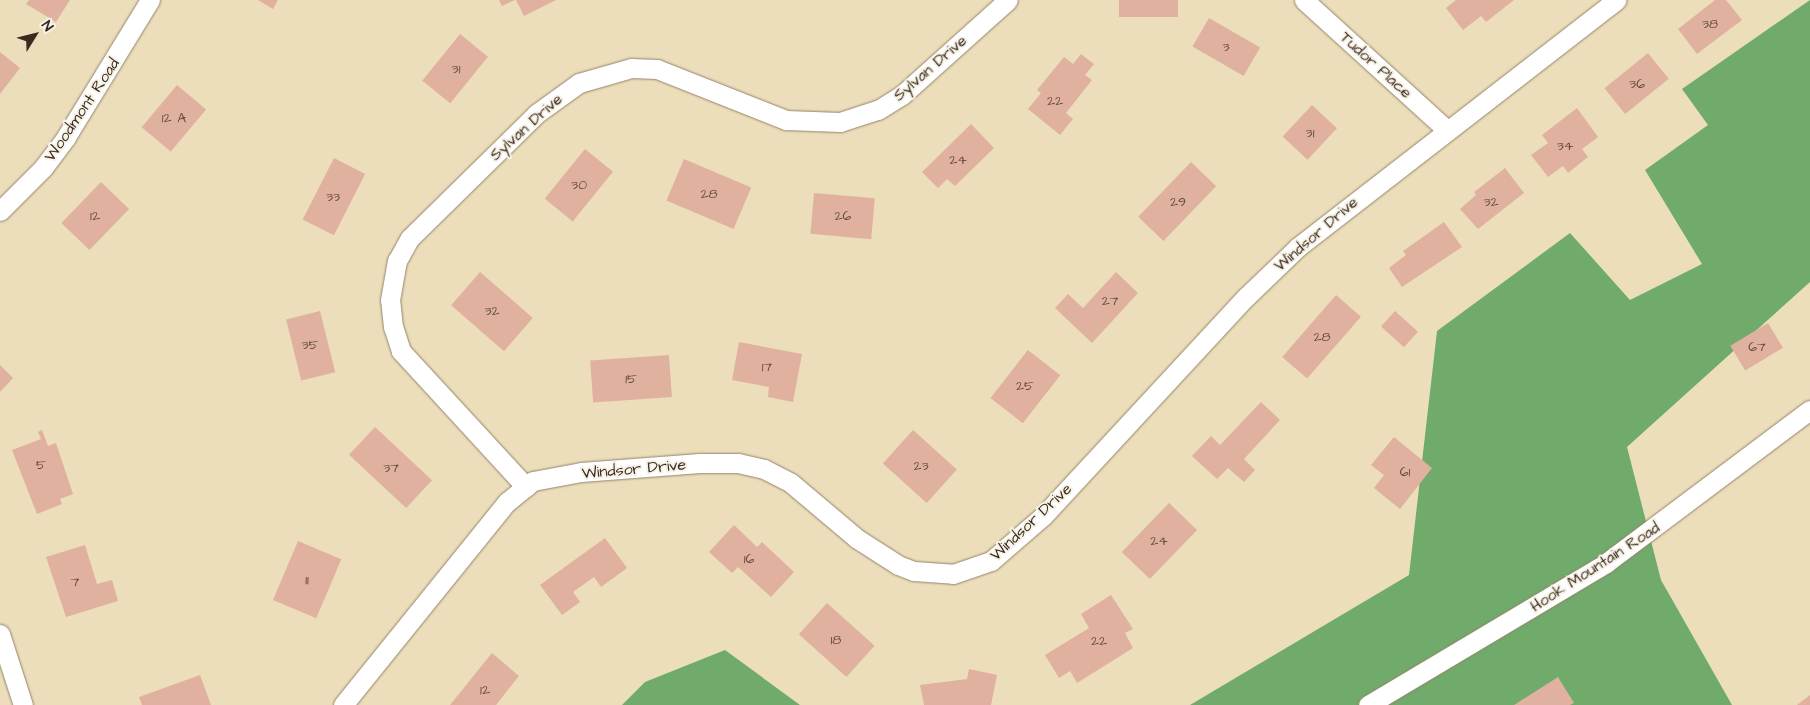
<!DOCTYPE html>
<style>
body{margin:0}
#map{position:relative;width:1810px;height:705px;overflow:hidden;background:#ecdeba;font-family:"Architects Daughter",sans-serif}
div>[style]{position:absolute}
[style*='--x']{left:calc(var(--x)*1px);top:calc(var(--y)*1px);width:calc(var(--w)*1px);rotate:calc(var(--a)*1deg)}
.forest>*{inset:0;background:#70ab6b}
.building>*{inset:0;background:#e0b19f;transform-origin:0 0}
.roads{filter:drop-shadow(0 0 1px #94846c) drop-shadow(0 0 1px #94846c)}
.minor>*{height:19px;margin:-9.5px;padding:0 9.5px;transform-origin:9.5px;border-radius:9.5px;background:#fff}
span{translate:-50% -50%;white-space:nowrap;text-align:center;line-height:1.15;-webkit-text-stroke:4px #f7f3e8;paint-order:stroke}
.number-label{font-size:14px;color:#644c3e}
.number-label span{-webkit-text-stroke-width:0}
.street-label{font-size:16px;color:#3b2a1e}
.north{position:absolute;left:10px;top:10px;width:50px;height:50px;-webkit-text-stroke:4px #f7f3e8;paint-order:stroke;rotate:54deg;font-size:14px;font-weight:700;line-height:20px;text-align:center;color:#3b2a1e}
.north::after{content:'';display:block;margin:auto;width:18px;height:22px;background:#3b2a1e;clip-path:polygon(50% 0,100% 100%,50% 72%,0 100%)}
</style>
<div id="map">
<div class="forest">
<div style="clip-path:polygon(1810px 0,1810px 282px,1627px 447px,1661px 580px,1732px 705px,1190px 705px,1409px 575px,1437px 331px,1570px 233px,1630px 300px,1702px 264px,1645px 170px,1708px 125px,1682px 89px)"></div>
<div style="clip-path:polygon(725px 650px,800px 705px,622px 705px,645px 682px)"></div>
</div>
<div class="building">
<div style="clip-path:polygon(29px 0,70px 0,56px 22px,26px 4px)"></div>
<div style="clip-path:polygon(258px 0,278px 0,273px 9px)"></div>
<div style="clip-path:polygon(499px 0,515px 0,502px 6px)"></div>
<div style="clip-path:polygon(516px 0,556px 0,524px 16px)"></div>
<div style="left:1119px;top:0;width:59px;height:17px"></div>
<div style="clip-path:polygon(1456px 0,1514px 0,1486px 22px,1481px 16px,1463px 30px,1446px 8px)"></div>
<div style="clip-path:polygon(1715px 0,1726px 0,1742px 20px,1697px 54px,1678px 29px)"></div>
<div style="left:1209px;top:18px;width:59px;height:33px;rotate:30deg"></div>
<div style="left:460px;top:34px;width:36px;height:60px;rotate:39deg"></div>
<div style="clip-path:polygon(0 52px,20px 68px,0 94px)"></div>
<div style="left:1648px;top:53px;width:33px;height:56px;rotate:51deg"></div>
<div style="clip-path:polygon(1081px 54px,1094px 64px,1085px 75px,1092px 80px,1066px 113px,1073px 119px,1060px 135px,1028px 109px,1041px 93px,1037px 90px,1064px 57px,1073px 64px)"></div>
<div style="left:177px;top:85px;width:38px;height:55px;rotate:40deg"></div>
<div style="left:1312px;top:105px;width:34px;height:43px;rotate:43deg"></div>
<div style="clip-path:polygon(1577px 108px,1598px 137px,1582px 149px,1588px 157px,1568px 173px,1563px 166px,1548px 177px,1531px 155px,1548px 143px,1542px 135px)"></div>
<div style="clip-path:polygon(971px 124px,994px 148px,955px 186px,947px 179px,938px 188px,922px 172px)"></div>
<div style="left:585px;top:149px;width:36px;height:64px;rotate:39deg"></div>
<div style="left:334px;top:158px;width:35px;height:69px;rotate:27deg"></div>
<div style="left:684px;top:159px;width:73px;height:45px;rotate:23deg"></div>
<div style="left:1191px;top:162px;width:35px;height:76px;rotate:44deg"></div>
<div style="clip-path:polygon(1505px 168px,1524px 193px,1478px 229px,1460px 209px,1476px 195px,1474px 192px)"></div>
<div style="left:101px;top:182px;width:39px;height:57px;rotate:44deg"></div>
<div style="left:814px;top:193px;width:61px;height:41px;rotate:5deg"></div>
<div style="clip-path:polygon(1444px 222px,1462px 247px,1402px 287px,1389px 268px,1406px 255px,1403px 251px)"></div>
<div style="left:480px;top:272px;width:70px;height:44px;rotate:41deg"></div>
<div style="clip-path:polygon(1116px 272px,1138px 293px,1092px 343px,1055px 308px,1068px 294px,1083px 308px)"></div>
<div style="left:1336px;top:295px;width:33px;height:82px;rotate:41deg"></div>
<div style="left:320px;top:311px;width:63px;height:35px;rotate:76deg"></div>
<div style="left:1395px;top:311px;width:31px;height:21px;rotate:42deg"></div>
<div style="left:1768px;top:323px;width:29px;height:44px;rotate:59deg"></div>
<div style="clip-path:polygon(739px 342px,802px 354px,793px 402px,768px 397px,769px 387px,732px 380px)"></div>
<div style="left:1028px;top:350px;width:41px;height:61px;rotate:38deg"></div>
<div style="left:669px;top:355px;width:42px;height:79px;rotate:86deg"></div>
<div style="clip-path:polygon(0 365px,13px 378px,0 392px)"></div>
<div style="clip-path:polygon(1261px 402px,1280px 420px,1244px 459px,1255px 470px,1244px 482px,1228px 468px,1217px 479px,1192px 456px,1211px 436px,1220px 445px)"></div>
<div style="left:375px;top:427px;width:78px;height:38px;rotate:43deg"></div>
<div style="clip-path:polygon(42px 430px,48px 446px,56px 443px,73px 494px,60px 499px,62px 504px,37px 514px,12px 450px,41px 439px,38px 432px)"></div>
<div style="left:913px;top:430px;width:59px;height:45px;rotate:42deg"></div>
<div style="clip-path:polygon(1394px 437px,1432px 468px,1400px 509px,1374px 488px,1384px 475px,1371px 465px)"></div>
<div style="left:1169px;top:503px;width:39px;height:68px;rotate:44deg"></div>
<div style="clip-path:polygon(734px 525px,757px 547px,762px 542px,794px 572px,771px 597px,738px 567px,732px 573px,709px 552px)"></div>
<div style="clip-path:polygon(605px 538px,627px 568px,601px 587px,594px 577px,573px 592px,580px 602px,562px 615px,540px 585px)"></div>
<div style="left:298px;top:541px;width:47px;height:64px;rotate:23deg"></div>
<div style="clip-path:polygon(85px 545px,97px 584px,112px 580px,118px 601px,66px 617px,46px 557px)"></div>
<div style="clip-path:polygon(1111px 595px,1133px 629px,1125px 633px,1133px 648px,1077px 683px,1070px 671px,1059px 678px,1045px 655px,1089px 628px,1081px 614px)"></div>
<div style="left:827px;top:603px;width:64px;height:42px;rotate:42deg"></div>
<div style="clip-path:polygon(492px 653px,519px 676px,496px 705px,450px 705px)"></div>
<div style="clip-path:polygon(969px 669px,997px 675px,991px 705px,924px 705px,920px 685px,967px 679px)"></div>
<div style="clip-path:polygon(200px 675px,211px 705px,142px 705px,139px 697px)"></div>
<div style="clip-path:polygon(1558px 677px,1574px 703px,1570px 705px,1514px 705px)"></div>
<div style="clip-path:polygon(1810px 695px,1810px 705px,1797px 705px)"></div>
</div>
<div class="roads">
<div class="minor">
<div style="--x:1304;--y:0;--w:193;--a:42.3"></div>
<div style="--x:0;--y:211;--w:61;--a:-45"></div>
<div style="--x:43;--y:168;--w:39;--a:-53"></div>
<div style="--x:66;--y:137;--w:161;--a:-58.5"></div>
<div style="--x:526;--y:487;--w:185;--a:-132.6"></div>
<div style="--x:401;--y:351;--w:25;--a:-108"></div>
<div style="--x:393;--y:327;--w:27;--a:-96"></div>
<div style="--x:390;--y:300;--w:40;--a:-80"></div>
<div style="--x:397;--y:261;--w:26;--a:-61"></div>
<div style="--x:410;--y:238;--w:177;--a:-44.5"></div>
<div style="--x:536;--y:114;--w:53;--a:-35.8"></div>
<div style="--x:579;--y:83;--w:54;--a:-16.1"></div>
<div style="--x:631;--y:68;--w:26;--a:2"></div>
<div style="--x:657;--y:69;--w:139;--a:21.6"></div>
<div style="--x:786;--y:120;--w:54;--a:2.1"></div>
<div style="--x:840;--y:122;--w:40;--a:-18"></div>
<div style="--x:878;--y:110;--w:28;--a:-32"></div>
<div style="--x:902;--y:95;--w:142;--a:-41.9"></div>
<div style="--x:0;--y:634;--w:75;--a:72.1"></div>
<div style="--x:343;--y:705;--w:261;--a:-51.1"></div>
<div style="--x:507;--y:502;--w:33;--a:-39"></div>
<div style="--x:533;--y:481;--w:49;--a:-10.6"></div>
<div style="--x:581;--y:472;--w:119;--a:-4.3"></div>
<div style="--x:700;--y:463;--w:38;--a:0"></div>
<div style="--x:738;--y:463;--w:27;--a:13"></div>
<div style="--x:764;--y:469;--w:30;--a:27"></div>
<div style="--x:791;--y:483;--w:85;--a:40.2"></div>
<div style="--x:856;--y:538;--w:50;--a:32.7"></div>
<div style="--x:898;--y:565;--w:17;--a:21"></div>
<div style="--x:914;--y:571;--w:39;--a:4"></div>
<div style="--x:953;--y:574;--w:40;--a:-18.9"></div>
<div style="--x:991;--y:561;--w:69;--a:-40.9"></div>
<div style="--x:1043;--y:516;--w:299;--a:-47.2"></div>
<div style="--x:1246;--y:297;--w:72;--a:-43.9"></div>
<div style="--x:1298;--y:247;--w:403;--a:-37.8"></div>
<div style="--x:1368;--y:705;--w:277;--a:-30.8"></div>
<div style="--x:1606;--y:563;--w:255;--a:-36.9"></div>
</div>
</div>
<div class="number-label">
<span style="left:1710px;top:24px">38</span>
<span style="left:1226px;top:47px">3</span>
<span style="left:456px;top:69px">31</span>
<span style="left:1637px;top:84px">36</span>
<span style="left:1055px;top:101px">22</span>
<span style="left:174px;top:118px">12 A</span>
<span style="left:1310px;top:133px">31</span>
<span style="left:1565px;top:146px">34</span>
<span style="left:958px;top:160px">24</span>
<span style="left:579px;top:185px">30</span>
<span style="left:709px;top:194px">28</span>
<span style="left:333px;top:197px">33</span>
<span style="left:1178px;top:202px">29</span>
<span style="left:1491px;top:202px">32</span>
<span style="left:95px;top:216px">12</span>
<span style="left:843px;top:216px">26</span>
<span style="left:1110px;top:301px">27</span>
<span style="left:492px;top:311px">32</span>
<span style="left:1322px;top:337px">28</span>
<span style="left:310px;top:345px">35</span>
<span style="left:1757px;top:347px">67</span>
<span style="left:767px;top:367px">17</span>
<span style="left:631px;top:379px">15</span>
<span style="left:1025px;top:386px">25</span>
<span style="left:41px;top:465px">5</span>
<span style="left:921px;top:466px">23</span>
<span style="left:391px;top:468px">37</span>
<span style="left:1405px;top:472px">61</span>
<span style="left:1159px;top:541px">24</span>
<span style="left:749px;top:559px">16</span>
<span style="left:307px;top:580px">11</span>
<span style="left:75px;top:582px">7</span>
<span style="left:836px;top:640px">18</span>
<span style="left:1099px;top:641px">22</span>
<span style="left:485px;top:690px">12</span>
</div>
<div class="street-label">
<span style="left:1376px;top:65px;rotate:42deg">Tudor Place</span>
<span style="left:930px;top:68px;rotate:-41deg">Sylvan Drive</span>
<span style="left:82px;top:110px;rotate:-56deg">Woodmont Road</span>
<span style="left:526px;top:127px;rotate:-42deg">Sylvan Drive</span>
<span style="left:1316px;top:234px;rotate:-41deg">Windsor Drive</span>
<span style="left:634px;top:469px;rotate:-5deg">Windsor Drive</span>
<span style="left:1031px;top:522px;rotate:-43deg">Windsor Drive</span>
<span style="left:1595px;top:567px;rotate:-33deg">Hook Mountain Road</span>
</div>
<div class="north">N</div>
</div>
